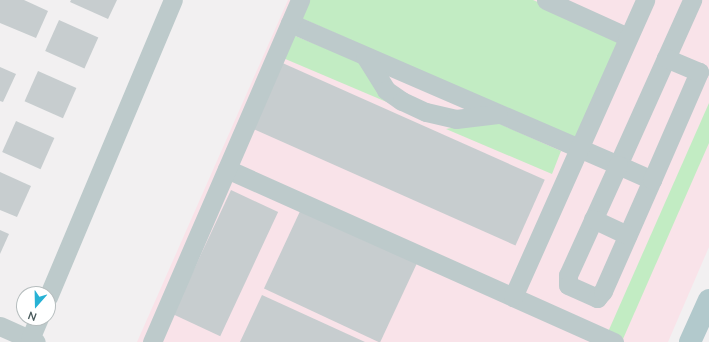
<!DOCTYPE html>
<style>
body{margin:0}
#map{position:relative;width:709px;height:342px;overflow:hidden;background:#f2f0f1;font-family:Mulish,sans-serif}
div>[style]{position:absolute}
[style*='--x']{left:calc(var(--x)*1px);top:calc(var(--y)*1px);width:calc(var(--w)*1px);rotate:calc(var(--a)*1deg)}
.medical>*{inset:0;background:#f9e3e9}
.green>*{inset:0;background:#c2ecc3}
.building>*{inset:0;background:#c7cdcf;transform-origin:0 0}
.minor>*{height:19px;margin:-9.5px;padding:0 9.5px;transform-origin:9.5px;border-radius:9.5px;background:#bdcacb}
.major>*{height:22px;margin:-11px;padding:0 11px;transform-origin:11px;border-radius:11px;background:#b2c9cc}
span{translate:-50% -50%;white-space:nowrap;text-align:center;line-height:1.15;-webkit-text-stroke:3px #fff;paint-order:stroke}
.north{position:absolute;left:16px;top:286px;width:40px;height:40px;box-sizing:border-box;background:#fff;border:1px solid #b6bdbe;border-radius:50%;rotate:200deg;font-size:11px;font-weight:700;line-height:16px;text-align:center;color:#495a5c}
.north::after{content:'';display:block;margin:auto;width:14px;height:18px;background:#27b2d5;clip-path:polygon(50% 0,100% 100%,50% 72%,0 100%)}
</style>
<div id="map">
<div class="medical">
<div style="clip-path:polygon(288px 0,709px 0,709px 247px,668px 342px,137px 342px)"></div>
</div>
<div class="green">
<div style="clip-path:polygon(309px 0,533px 0,620px 38px,575px 139px,301px 18px)"></div>
<div style="clip-path:polygon(293px 35px,364px 64px,389px 103px,283px 58px)"></div>
<div style="clip-path:polygon(709px 103px,709px 143px,623px 339px,608px 332px)"></div>
<div style="clip-path:polygon(491px 120px,561px 151px,552px 174px,446px 129px)"></div>
</div>
<div class="building">
<div style="clip-path:polygon(0 0,24px 0,48px 11px,36px 38px,0 23px)"></div>
<div style="clip-path:polygon(71px 0,117px 0,108px 19px,70px 2px)"></div>
<div style="left:59px;top:20px;width:43px;height:34px;rotate:24deg"></div>
<div style="left:278px;top:61px;width:292px;height:72px;rotate:24deg"></div>
<div style="clip-path:polygon(0 67px,16px 74px,3px 102px,0 101px)"></div>
<div style="left:38px;top:71px;width:42px;height:33px;rotate:24deg"></div>
<div style="left:16px;top:121px;width:42px;height:34px;rotate:24deg"></div>
<div style="clip-path:polygon(0 172px,31px 186px,17px 217px,0 210px)"></div>
<div style="left:231px;top:190px;width:52px;height:137px;rotate:25deg"></div>
<div style="left:302px;top:207px;width:128px;height:90px;rotate:25deg"></div>
<div style="clip-path:polygon(0 230px,9px 234px,0 254px)"></div>
<div style="clip-path:polygon(262px 295px,365px 342px,240px 342px)"></div>
</div>
<div class="minor">
<div style="--x:546;--y:0;--w:90;--a:24.3"></div>
<div style="--x:290;--y:23;--w:357;--a:23.4"></div>
<div style="--x:618;--y:165;--w:181;--a:-65.8"></div>
<div style="--x:365;--y:56;--w:40;--a:58"></div>
<div style="--x:386;--y:90;--w:19;--a:35"></div>
<div style="--x:402;--y:101;--w:26;--a:25"></div>
<div style="--x:426;--y:112;--w:31;--a:13"></div>
<div style="--x:456;--y:119;--w:42;--a:-6.8"></div>
<div style="--x:227;--y:169;--w:424;--a:24.1"></div>
<div style="--x:652;--y:180;--w:37;--a:-156"></div>
<div style="--x:618;--y:165;--w:121;--a:114.4"></div>
<div style="--x:568;--y:275;--w:10;--a:90"></div>
<div style="--x:568;--y:285;--w:32;--a:24"></div>
<div style="--x:597;--y:298;--w:9;--a:-49"></div>
<div style="--x:603;--y:291;--w:121;--a:-66.2"></div>
<div style="--x:652;--y:180;--w:118;--a:-66.5"></div>
<div style="--x:699;--y:72;--w:36;--a:-157"></div>
<div style="--x:593;--y:219;--w:38;--a:25"></div>
<div style="--x:48;--y:297;--w:322;--a:-67.2"></div>
<div style="--x:513;--y:297;--w:325;--a:-66"></div>
<div style="--x:0;--y:326;--w:39;--a:24"></div>
<div style="--x:30;--y:339;--w:23;--a:-67"></div>
<div style="--x:152;--y:342;--w:373;--a:-66.6"></div>
</div>
<div class="major">
<div style="--x:690;--y:342;--w:46;--a:-65.7"></div>
</div>
<div class="north">N</div>
</div>
